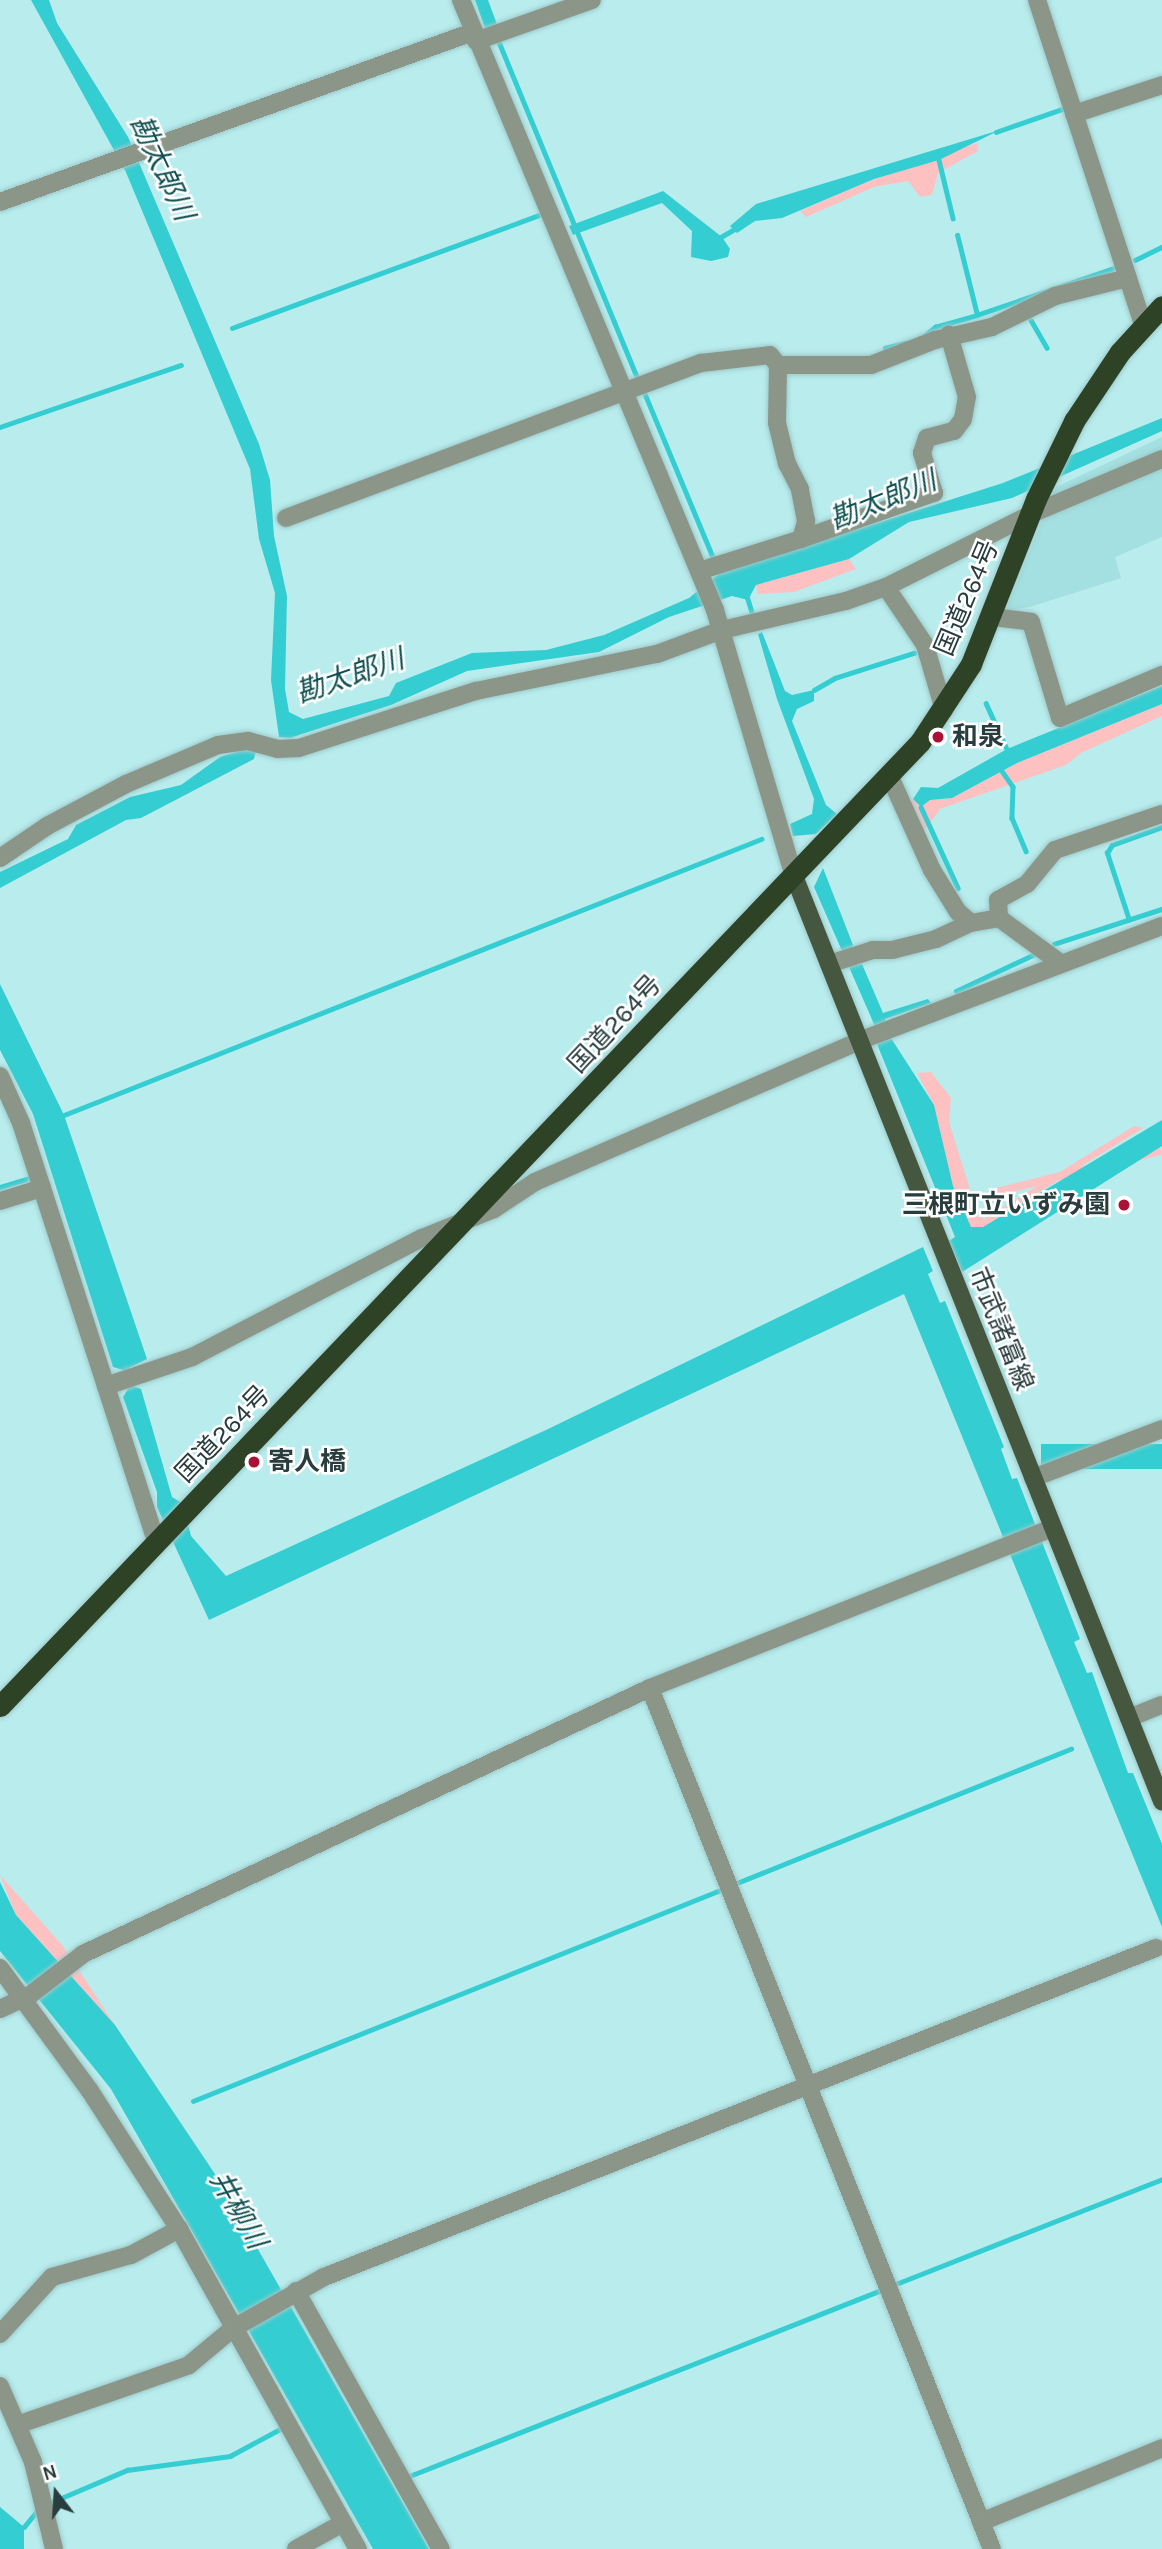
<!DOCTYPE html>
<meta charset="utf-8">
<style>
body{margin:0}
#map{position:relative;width:1162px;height:2549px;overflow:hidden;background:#b9eced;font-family:Karla,"Noto Sans JP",sans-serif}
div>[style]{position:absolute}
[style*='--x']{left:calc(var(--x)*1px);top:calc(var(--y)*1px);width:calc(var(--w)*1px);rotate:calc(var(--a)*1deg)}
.built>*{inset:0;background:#a4e0e1}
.green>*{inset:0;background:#fec1c2;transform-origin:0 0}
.water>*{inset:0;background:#34cdd1;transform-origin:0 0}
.stream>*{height:4.5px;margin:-2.25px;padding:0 2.25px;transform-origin:2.25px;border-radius:2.25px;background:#34cdd1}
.roads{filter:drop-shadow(0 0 2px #9cc9ca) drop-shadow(0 0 2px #9cc9ca)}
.minor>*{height:18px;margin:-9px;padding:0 9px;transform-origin:9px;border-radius:9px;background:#8b9688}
.major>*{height:18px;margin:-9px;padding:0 9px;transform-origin:9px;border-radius:9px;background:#465740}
.highway>*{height:21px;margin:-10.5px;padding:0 10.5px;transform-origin:10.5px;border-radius:10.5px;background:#2e4226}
.dots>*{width:19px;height:19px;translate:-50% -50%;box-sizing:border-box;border:4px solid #fff;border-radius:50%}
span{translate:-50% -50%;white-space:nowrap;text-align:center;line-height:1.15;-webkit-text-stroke:5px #fff;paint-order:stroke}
.street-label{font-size:26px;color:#293d3e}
.poi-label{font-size:26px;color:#293d3e;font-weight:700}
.left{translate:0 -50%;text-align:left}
.right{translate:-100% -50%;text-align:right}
.water-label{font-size:28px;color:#0f4f51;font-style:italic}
.north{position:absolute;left:21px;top:2458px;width:70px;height:70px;-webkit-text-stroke:5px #fff;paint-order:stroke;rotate:343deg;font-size:19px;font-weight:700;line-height:28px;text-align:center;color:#293d3e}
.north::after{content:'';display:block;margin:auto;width:24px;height:32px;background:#293d3e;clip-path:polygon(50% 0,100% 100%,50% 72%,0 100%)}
</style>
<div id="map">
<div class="built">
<div style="clip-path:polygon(1162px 437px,1162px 537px,1115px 557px,1121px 578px,1030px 607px,1006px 610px,1056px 487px)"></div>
</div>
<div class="green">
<div style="clip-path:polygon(977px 143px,978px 151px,938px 173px,932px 195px,920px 197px,908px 181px,874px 187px,806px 217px,800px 211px,874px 179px)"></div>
<div style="clip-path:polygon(849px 559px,856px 569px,794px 592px,758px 594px,756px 585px)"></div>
<div style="clip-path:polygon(1162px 704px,1162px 716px,1081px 753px,1066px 765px,940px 809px,923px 833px,908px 803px,913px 799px,921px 807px,930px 800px,952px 798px,1017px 763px)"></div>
<div style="clip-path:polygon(931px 1072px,951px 1098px,949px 1122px,978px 1215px,984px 1219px,1134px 1126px,1143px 1128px,983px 1227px,971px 1227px,953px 1186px,934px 1105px,917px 1073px)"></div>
<div style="left:1160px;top:1147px;width:8px;height:168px;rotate:76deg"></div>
<div style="clip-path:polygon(0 1875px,63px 1946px,115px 2025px,16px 1915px)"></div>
</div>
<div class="water">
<div style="clip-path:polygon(31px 0,49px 0,57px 23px,128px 137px,259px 444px,270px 480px,274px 536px,287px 596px,285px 689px,289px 712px,303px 719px,389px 696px,396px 683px,472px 653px,546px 650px,604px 635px,689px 598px,720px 573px,1003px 483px,1162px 418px,1162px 431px,1012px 498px,909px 522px,849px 559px,756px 585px,748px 600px,732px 596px,669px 617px,599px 652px,467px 671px,391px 705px,290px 738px,279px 737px,271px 680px,275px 593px,259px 539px,250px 469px,125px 170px)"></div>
<div style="clip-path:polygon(475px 0,488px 0,498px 27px,486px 31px)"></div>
<div style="clip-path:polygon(1000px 130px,939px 160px,874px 179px,782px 218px,755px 221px,737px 233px,730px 226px,756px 204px)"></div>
<div style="clip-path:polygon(663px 191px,722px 237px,730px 249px,728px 257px,711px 261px,691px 257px,692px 231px,662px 203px,573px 235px,569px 226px)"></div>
<div style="clip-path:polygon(762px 632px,785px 691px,792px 695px,814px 690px,814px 701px,797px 709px,792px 721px,826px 805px,837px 814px,816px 834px,793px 836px,790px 824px,812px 814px,814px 799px,777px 699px,758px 634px)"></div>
<div style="clip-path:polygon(1162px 686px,1162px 704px,1017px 763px,952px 798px,930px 800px,921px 807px,913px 799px,921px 787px,938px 788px,1007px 749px)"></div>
<div style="clip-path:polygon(249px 748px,256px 751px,254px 759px,141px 818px,126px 820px,0 888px,0 872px,68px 839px,76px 825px,130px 797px,181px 785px,220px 757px)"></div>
<div style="clip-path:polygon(823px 868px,853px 945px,850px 951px,857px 965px,862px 964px,883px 1013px,928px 999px,931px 1003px,885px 1019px,889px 1035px,934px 1105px,953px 1186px,971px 1227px,983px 1227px,1162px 1120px,1162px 1146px,962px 1272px,949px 1241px,955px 1237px,877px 1044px,881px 1040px,814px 887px)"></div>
<div style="clip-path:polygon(0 984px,64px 1115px,147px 1359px,129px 1368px,135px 1387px,141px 1389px,172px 1497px,182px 1503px,191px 1536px,226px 1576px,546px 1430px,923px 1247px,933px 1271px,928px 1274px,940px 1303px,945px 1301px,1004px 1447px,1001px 1449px,1012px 1479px,1017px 1478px,1080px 1639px,1074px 1642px,1087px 1673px,1092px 1672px,1128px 1773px,1133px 1773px,1162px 1844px,1162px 1927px,904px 1294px,209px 1620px,157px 1507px,157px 1492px,123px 1397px,128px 1389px,123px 1370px,113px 1367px,33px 1114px,0 1050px)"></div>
<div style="left:1162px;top:1444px;width:25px;height:121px;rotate:90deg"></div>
<div style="clip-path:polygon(0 1882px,16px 1915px,115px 2025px,215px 2174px,429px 2549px,373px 2549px,111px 2089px,0 1951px)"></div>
<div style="clip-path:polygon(0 2507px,24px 2527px,24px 2549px,0 2549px)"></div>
</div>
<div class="stream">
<div style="--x:497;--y:37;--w:372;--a:67.6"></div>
<div style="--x:996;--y:132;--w:73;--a:-19.2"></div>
<div style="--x:939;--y:160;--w:60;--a:76.4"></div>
<div style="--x:719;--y:238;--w:20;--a:-30"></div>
<div style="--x:1135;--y:260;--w:30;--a:-26"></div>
<div style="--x:977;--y:315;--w:148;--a:-18.9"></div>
<div style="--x:1031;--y:320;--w:32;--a:60"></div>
<div style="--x:232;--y:328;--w:327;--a:-20.2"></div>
<div style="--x:923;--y:337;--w:16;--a:-40"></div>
<div style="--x:935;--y:327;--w:44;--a:-15.9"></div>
<div style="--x:977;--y:315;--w:82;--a:-104"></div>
<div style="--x:885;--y:348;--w:21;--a:-14"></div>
<div style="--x:643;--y:389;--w:182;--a:67.4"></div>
<div style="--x:0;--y:427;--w:191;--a:-18.9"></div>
<div style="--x:747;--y:596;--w:17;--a:73"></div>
<div style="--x:814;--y:690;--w:24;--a:-30"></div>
<div style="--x:835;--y:678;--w:83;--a:-17.6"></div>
<div style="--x:986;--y:703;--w:51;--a:65.5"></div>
<div style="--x:1002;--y:771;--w:19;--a:55"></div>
<div style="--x:1013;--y:787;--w:31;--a:92"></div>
<div style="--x:1012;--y:818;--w:36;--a:67"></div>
<div style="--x:921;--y:807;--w:89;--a:65.4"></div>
<div style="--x:1129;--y:920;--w:71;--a:-108.2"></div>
<div style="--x:1107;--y:853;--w:9;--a:-58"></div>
<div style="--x:1112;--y:845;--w:53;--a:-19.8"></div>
<div style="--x:1054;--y:944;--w:114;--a:-18"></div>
<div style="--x:956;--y:991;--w:89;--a:-25.1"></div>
<div style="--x:64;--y:1115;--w:750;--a:-21.6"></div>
<div style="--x:0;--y:1187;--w:30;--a:-17"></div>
<div style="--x:737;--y:1883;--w:360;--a:-21.9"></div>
<div style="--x:193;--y:2101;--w:571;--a:-21.8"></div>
<div style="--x:896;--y:2284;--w:286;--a:-21.5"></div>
<div style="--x:407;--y:2477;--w:507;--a:-21.51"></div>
<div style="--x:52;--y:2502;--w:82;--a:-23.1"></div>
<div style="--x:127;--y:2470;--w:104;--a:-7.7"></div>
<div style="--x:230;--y:2456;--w:59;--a:-28.3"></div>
<div style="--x:24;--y:2527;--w:19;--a:-51"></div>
</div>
<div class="roads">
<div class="minor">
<div style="--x:461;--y:0;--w:661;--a:67.39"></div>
<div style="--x:715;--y:610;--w:277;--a:73.5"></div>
<div style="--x:1037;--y:0;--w:342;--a:71.9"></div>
<div style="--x:476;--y:41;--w:123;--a:-19.5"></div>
<div style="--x:1074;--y:114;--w:93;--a:-18.2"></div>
<div style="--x:0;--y:202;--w:503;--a:-19.77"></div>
<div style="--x:286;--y:518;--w:443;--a:-20.5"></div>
<div style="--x:701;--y:363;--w:69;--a:-6.6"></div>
<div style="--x:770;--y:355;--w:13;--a:51"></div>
<div style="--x:778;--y:365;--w:93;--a:0"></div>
<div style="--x:871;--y:365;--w:69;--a:-21.3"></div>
<div style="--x:935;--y:340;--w:58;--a:-12.8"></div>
<div style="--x:992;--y:327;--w:70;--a:-26.2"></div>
<div style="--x:1055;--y:296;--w:75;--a:-13.9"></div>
<div style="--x:801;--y:539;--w:141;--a:-19.1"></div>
<div style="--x:934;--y:493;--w:42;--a:-106.7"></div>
<div style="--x:922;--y:453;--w:16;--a:-72"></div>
<div style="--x:927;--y:438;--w:28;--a:-15"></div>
<div style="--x:954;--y:431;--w:15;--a:-53"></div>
<div style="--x:963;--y:419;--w:22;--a:-80"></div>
<div style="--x:967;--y:397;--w:65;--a:-106.2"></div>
<div style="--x:699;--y:571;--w:107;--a:-17.4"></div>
<div style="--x:801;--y:539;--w:19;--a:-74"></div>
<div style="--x:806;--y:521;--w:33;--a:-101"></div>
<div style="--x:800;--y:489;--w:28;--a:-117"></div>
<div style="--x:787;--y:464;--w:42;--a:-103.7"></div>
<div style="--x:777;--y:423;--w:58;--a:-89"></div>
<div style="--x:886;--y:587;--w:70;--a:56.1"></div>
<div style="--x:925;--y:645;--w:68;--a:73.7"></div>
<div style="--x:993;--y:617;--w:38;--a:7"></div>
<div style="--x:1031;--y:622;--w:100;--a:73.2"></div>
<div style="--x:1060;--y:718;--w:111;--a:-22.9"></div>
<div style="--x:890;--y:777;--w:102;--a:65.7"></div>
<div style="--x:932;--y:870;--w:49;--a:58.2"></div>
<div style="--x:958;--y:912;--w:17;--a:40"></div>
<div style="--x:971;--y:923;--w:28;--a:-10"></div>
<div style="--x:999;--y:918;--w:74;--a:36.3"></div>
<div style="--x:0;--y:858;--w:57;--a:-34.2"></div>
<div style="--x:47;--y:826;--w:89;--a:-28"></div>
<div style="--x:126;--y:784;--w:100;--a:-23"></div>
<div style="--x:218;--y:745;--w:30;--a:-8"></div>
<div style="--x:248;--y:741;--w:31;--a:15"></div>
<div style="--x:278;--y:749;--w:21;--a:-3"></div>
<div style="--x:299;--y:748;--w:186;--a:-17.9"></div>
<div style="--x:476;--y:691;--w:185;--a:-11.6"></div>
<div style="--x:657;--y:654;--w:69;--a:-20.3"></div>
<div style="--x:722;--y:630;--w:127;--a:-13.2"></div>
<div style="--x:846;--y:601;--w:42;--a:-19.3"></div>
<div style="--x:886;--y:587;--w:162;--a:-26.7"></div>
<div style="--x:1031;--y:514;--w:142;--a:-22.8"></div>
<div style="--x:999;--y:918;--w:18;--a:-93"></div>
<div style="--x:998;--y:900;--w:33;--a:-29"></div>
<div style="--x:1027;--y:884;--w:44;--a:-50.5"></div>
<div style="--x:1055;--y:850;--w:113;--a:-18.6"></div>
<div style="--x:829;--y:964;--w:46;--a:-17.7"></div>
<div style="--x:873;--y:950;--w:19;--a:0"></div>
<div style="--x:892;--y:950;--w:45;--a:-14"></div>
<div style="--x:936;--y:939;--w:38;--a:-25"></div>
<div style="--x:0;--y:1076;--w:51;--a:65.9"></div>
<div style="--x:21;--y:1123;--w:441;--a:72.1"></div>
<div style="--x:0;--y:1201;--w:44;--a:-17.2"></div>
<div style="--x:106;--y:1386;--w:91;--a:-18.6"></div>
<div style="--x:192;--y:1357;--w:259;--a:-27.4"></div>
<div style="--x:422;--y:1238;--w:78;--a:-21.9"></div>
<div style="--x:494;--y:1209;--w:49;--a:-33.4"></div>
<div style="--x:535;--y:1182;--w:353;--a:-23.5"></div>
<div style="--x:859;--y:1041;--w:324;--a:-20.8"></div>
<div style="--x:1033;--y:1478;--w:138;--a:-20.8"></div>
<div style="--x:650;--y:1688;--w:926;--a:68.34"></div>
<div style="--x:1129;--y:1718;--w:35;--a:-22"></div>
<div style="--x:0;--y:1968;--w:152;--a:53.8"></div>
<div style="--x:90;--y:2091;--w:164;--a:57.2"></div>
<div style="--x:179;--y:2229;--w:367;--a:60.8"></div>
<div style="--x:0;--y:2009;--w:33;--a:-25"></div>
<div style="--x:30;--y:1995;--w:67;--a:-37.7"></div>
<div style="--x:83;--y:1954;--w:626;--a:-25.13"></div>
<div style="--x:650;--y:1688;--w:433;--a:-21.7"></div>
<div style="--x:296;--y:2291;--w:296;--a:60.7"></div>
<div style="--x:0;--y:2334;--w:77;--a:-47.6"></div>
<div style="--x:52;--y:2277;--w:82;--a:-15.6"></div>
<div style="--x:131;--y:2255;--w:55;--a:-28.4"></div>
<div style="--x:0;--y:2386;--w:83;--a:66.5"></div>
<div style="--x:33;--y:2462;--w:89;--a:76.4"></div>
<div style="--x:20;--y:2424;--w:179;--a:-19.2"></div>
<div style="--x:189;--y:2365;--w:56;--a:-39.9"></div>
<div style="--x:232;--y:2329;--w:106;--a:-29.5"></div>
<div style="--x:324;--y:2277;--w:895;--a:-21.58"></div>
<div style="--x:981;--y:2522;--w:196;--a:-22.2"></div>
<div style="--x:296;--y:2549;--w:54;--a:-29"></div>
</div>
<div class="major">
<div style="--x:794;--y:876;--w:996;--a:68.31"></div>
</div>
<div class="highway">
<div style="--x:0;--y:1706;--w:1333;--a:-46.34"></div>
<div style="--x:920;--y:742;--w:93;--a:-56.8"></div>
<div style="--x:971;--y:664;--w:177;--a:-68.5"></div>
<div style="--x:1036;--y:499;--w:87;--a:-64"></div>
<div style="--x:1074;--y:421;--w:83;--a:-56.3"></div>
<div style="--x:1120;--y:352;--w:62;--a:-47.6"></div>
</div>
</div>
<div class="dots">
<div style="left:938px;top:737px;background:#a91234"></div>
<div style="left:1124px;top:1205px;background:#a91234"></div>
<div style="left:254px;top:1462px;background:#a91234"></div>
</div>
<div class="street-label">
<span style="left:967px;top:598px;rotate:-67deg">国道264号</span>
<span style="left:615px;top:1024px;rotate:-47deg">国道264号</span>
<span style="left:1001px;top:1329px;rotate:68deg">市武諸富線</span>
<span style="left:223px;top:1434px;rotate:-46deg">国道264号</span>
</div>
<div class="poi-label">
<span class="left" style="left:952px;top:737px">和泉</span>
<span class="right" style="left:1110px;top:1205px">三根町立いずみ園</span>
<span class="left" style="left:268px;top:1462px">寄人橋</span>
</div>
<div class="water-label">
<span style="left:162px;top:168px;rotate:65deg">勘太郎川</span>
<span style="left:883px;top:500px;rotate:-22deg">勘太郎川</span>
<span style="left:350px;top:676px;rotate:-19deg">勘太郎川</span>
<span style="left:238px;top:2210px;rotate:60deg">井柳川</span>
</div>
<div class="north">N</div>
</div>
